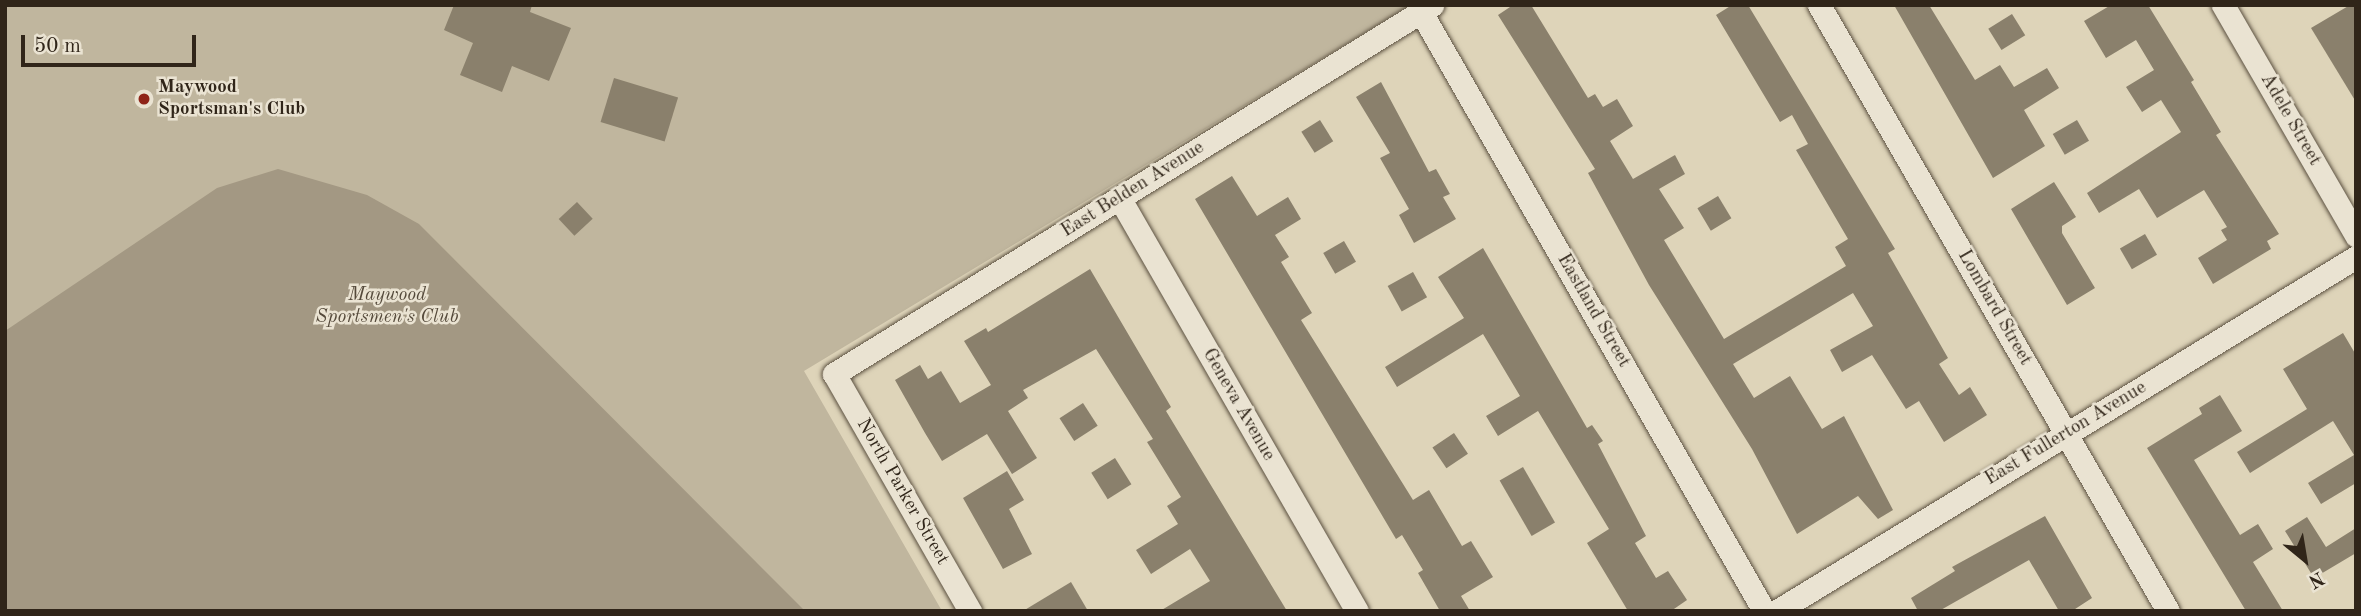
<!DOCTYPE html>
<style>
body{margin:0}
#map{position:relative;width:2361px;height:616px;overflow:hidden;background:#ded4b9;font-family:"Old Standard TT",serif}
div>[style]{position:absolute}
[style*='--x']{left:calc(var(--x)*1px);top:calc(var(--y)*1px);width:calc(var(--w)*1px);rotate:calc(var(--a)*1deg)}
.green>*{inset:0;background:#c0b69e}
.water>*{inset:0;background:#a39883}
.building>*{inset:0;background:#8a806c;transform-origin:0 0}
.roads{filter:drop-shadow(0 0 2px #5c5141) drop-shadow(0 0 2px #5c5141)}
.street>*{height:23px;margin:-11.5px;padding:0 11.5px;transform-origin:11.5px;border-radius:11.5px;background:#eae3d2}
.dots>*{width:19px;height:19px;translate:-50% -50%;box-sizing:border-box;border:4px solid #eae3d2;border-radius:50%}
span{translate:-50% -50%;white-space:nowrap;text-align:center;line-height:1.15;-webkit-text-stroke:5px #eae3d2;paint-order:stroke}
.poi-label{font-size:19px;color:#302519;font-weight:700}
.left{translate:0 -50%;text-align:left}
.street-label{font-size:19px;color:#302519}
.park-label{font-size:19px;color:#54493a;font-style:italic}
.frame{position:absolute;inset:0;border:7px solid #302519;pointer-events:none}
.north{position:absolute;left:2270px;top:525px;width:70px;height:70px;-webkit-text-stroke:5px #eae3d2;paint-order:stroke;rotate:150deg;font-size:19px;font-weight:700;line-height:28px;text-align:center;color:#302519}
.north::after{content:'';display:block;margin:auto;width:24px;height:32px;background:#302519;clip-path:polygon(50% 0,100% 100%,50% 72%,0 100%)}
.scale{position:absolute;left:21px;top:35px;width:175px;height:32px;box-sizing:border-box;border:4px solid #302519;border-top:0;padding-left:9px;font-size:21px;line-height:24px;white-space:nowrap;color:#302519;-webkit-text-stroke:5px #eae3d2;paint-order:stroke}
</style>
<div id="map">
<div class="green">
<div style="clip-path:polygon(5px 5px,1411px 5px,804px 371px,942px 611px,5px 611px)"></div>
</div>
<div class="water">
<div style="clip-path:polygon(278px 169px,367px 195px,419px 224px,805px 611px,5px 611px,5px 331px,217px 188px)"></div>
</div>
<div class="building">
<div style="clip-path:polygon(454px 5px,532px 5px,530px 12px,571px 28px,549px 81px,512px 66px,502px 92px,460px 75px,473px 43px,444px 30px)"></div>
<div style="clip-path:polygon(1513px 5px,1531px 5px,1588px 98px,1595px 94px,1603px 107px,1617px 99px,1633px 126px,1610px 141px,1633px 179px,1675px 155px,1685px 174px,1659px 189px,1684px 228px,1664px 240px,1724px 339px,1846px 266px,1835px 247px,1848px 239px,1796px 150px,1808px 144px,1792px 115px,1780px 122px,1716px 15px,1732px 5px,1748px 5px,1895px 249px,1888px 253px,1948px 358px,1939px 364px,1959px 395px,1970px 387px,1987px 415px,1944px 442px,1919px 401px,1906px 409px,1872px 355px,1842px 372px,1830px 350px,1873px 326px,1853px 293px,1733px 364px,1754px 398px,1790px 376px,1822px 429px,1844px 416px,1893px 510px,1878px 519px,1858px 496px,1797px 534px,1752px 449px,1649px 285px,1588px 173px,1595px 169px,1498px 15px)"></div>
<div style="clip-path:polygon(1894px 5px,1929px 5px,1975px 80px,2000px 65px,2014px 87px,2047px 68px,2059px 88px,2024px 110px,2045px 146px,1993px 178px)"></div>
<div style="clip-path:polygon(2111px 5px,2148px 5px,2194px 80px,2191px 82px,2221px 132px,2216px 135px,2279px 234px,2267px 241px,2271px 249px,2213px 284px,2198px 258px,2227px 240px,2221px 230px,2227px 227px,2204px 190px,2157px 218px,2139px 189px,2099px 213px,2087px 193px,2181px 132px,2161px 100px,2142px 112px,2126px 87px,2154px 70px,2136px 40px,2106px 58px,2084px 21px)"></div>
<div style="clip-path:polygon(2350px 5px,2356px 5px,2356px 102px,2311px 28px)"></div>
<div style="left:2012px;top:14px;width:25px;height:28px;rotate:58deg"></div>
<div style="left:614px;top:78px;width:67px;height:46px;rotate:17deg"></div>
<div style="clip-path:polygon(1381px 82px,1429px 172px,1436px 169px,1450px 194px,1443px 197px,1456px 219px,1414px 243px,1399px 215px,1409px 209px,1380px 158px,1390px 153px,1356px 97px)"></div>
<div style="left:1320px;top:120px;width:25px;height:22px;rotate:58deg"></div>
<div style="left:2077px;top:120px;width:24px;height:28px;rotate:60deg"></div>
<div style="clip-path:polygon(1232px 176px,1257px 216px,1288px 197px,1301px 219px,1275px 235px,1289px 257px,1281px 262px,1312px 313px,1301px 320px,1413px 500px,1429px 490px,1462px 546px,1471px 541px,1493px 577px,1461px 596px,1470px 611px,1440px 611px,1418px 573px,1423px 570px,1402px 535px,1396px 539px,1195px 199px)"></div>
<div style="clip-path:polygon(2054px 182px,2076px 217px,2062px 226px,2062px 233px,2095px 288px,2067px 305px,2011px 209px)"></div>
<div style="left:1718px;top:196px;width:26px;height:24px;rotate:59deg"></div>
<div style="left:577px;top:202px;width:23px;height:25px;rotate:47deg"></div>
<div style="left:2145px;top:234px;width:24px;height:29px;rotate:60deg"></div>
<div style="left:1344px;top:241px;width:24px;height:24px;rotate:60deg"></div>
<div style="clip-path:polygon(1483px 248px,1587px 428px,1592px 425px,1603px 441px,1598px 444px,1646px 536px,1635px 543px,1656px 578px,1668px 571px,1687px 600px,1671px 611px,1628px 611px,1587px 543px,1609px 529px,1538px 411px,1498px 436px,1486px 416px,1520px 396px,1483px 334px,1397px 387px,1385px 367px,1464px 318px,1438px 277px)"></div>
<div style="clip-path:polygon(1090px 269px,1171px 407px,1166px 411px,1287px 611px,1160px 611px,1210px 581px,1190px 549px,1151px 574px,1136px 550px,1178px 524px,1167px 506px,1181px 497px,1147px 442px,1153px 439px,1096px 349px,1023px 390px,1028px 398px,1008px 411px,1037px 458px,1012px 474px,987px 434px,942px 461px,925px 433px,895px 380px,920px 365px,928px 379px,941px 371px,960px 403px,991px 385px,964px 341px,986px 328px,988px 332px)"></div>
<div style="left:1413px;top:272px;width:29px;height:29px;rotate:61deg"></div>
<div style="clip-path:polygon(2343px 333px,2356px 355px,2356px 483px,2321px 504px,2308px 483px,2354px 455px,2333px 421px,2250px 473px,2237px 452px,2307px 409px,2283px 369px)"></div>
<div style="clip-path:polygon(2220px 395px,2242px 431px,2194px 460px,2240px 535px,2258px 524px,2273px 549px,2253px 562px,2283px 611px,2246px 611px,2147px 448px,2202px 414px,2199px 408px)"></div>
<div style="left:1083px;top:403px;width:27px;height:28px;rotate:57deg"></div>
<div style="left:1454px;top:433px;width:25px;height:26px;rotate:56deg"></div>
<div style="left:1115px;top:458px;width:31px;height:28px;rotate:58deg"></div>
<div style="left:1523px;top:467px;width:64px;height:27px;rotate:60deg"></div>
<div style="clip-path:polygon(1007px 471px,1024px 500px,1009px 509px,1032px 554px,1003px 569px,963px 498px)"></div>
<div style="clip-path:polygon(2045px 516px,2092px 598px,2072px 611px,2059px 611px,2029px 560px,1939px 611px,1918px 611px,1911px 598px,1955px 571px,1952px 567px)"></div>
<div style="clip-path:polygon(2307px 517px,2326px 547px,2356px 528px,2356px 553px,2314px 578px,2285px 531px)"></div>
<div style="clip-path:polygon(1071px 582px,1088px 611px,1023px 611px)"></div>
</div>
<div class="roads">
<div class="street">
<div style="--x:1819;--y:5;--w:699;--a:60.06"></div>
<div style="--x:2223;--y:5;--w:266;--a:60"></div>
<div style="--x:1421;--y:12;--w:690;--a:60.2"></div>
<div style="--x:1120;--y:199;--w:475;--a:60.1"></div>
<div style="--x:970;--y:611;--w:273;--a:-119.8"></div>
<div style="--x:834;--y:374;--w:703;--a:-31.68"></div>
<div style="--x:1777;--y:611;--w:679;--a:-31.44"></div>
</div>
</div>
<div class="dots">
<div style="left:144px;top:99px;background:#8f2418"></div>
</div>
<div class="poi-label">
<span class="left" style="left:158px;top:99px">Maywood<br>Sportsman's Club</span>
</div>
<div class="street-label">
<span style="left:2290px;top:120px;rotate:60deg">Adele Street</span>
<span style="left:1133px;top:190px;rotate:-32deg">East Belden Avenue</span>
<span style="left:1994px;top:308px;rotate:60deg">Lombard Street</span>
<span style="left:1593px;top:311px;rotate:60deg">Eastland Street</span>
<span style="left:1238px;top:405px;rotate:60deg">Geneva Avenue</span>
<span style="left:2066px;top:434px;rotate:-31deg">East Fullerton Avenue</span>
<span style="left:902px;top:492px;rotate:60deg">North Parker Street</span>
</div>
<div class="park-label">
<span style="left:387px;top:307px">Maywood<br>Sportsmen's Club</span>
</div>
<div class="frame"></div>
<div class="north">N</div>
<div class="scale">50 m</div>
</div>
